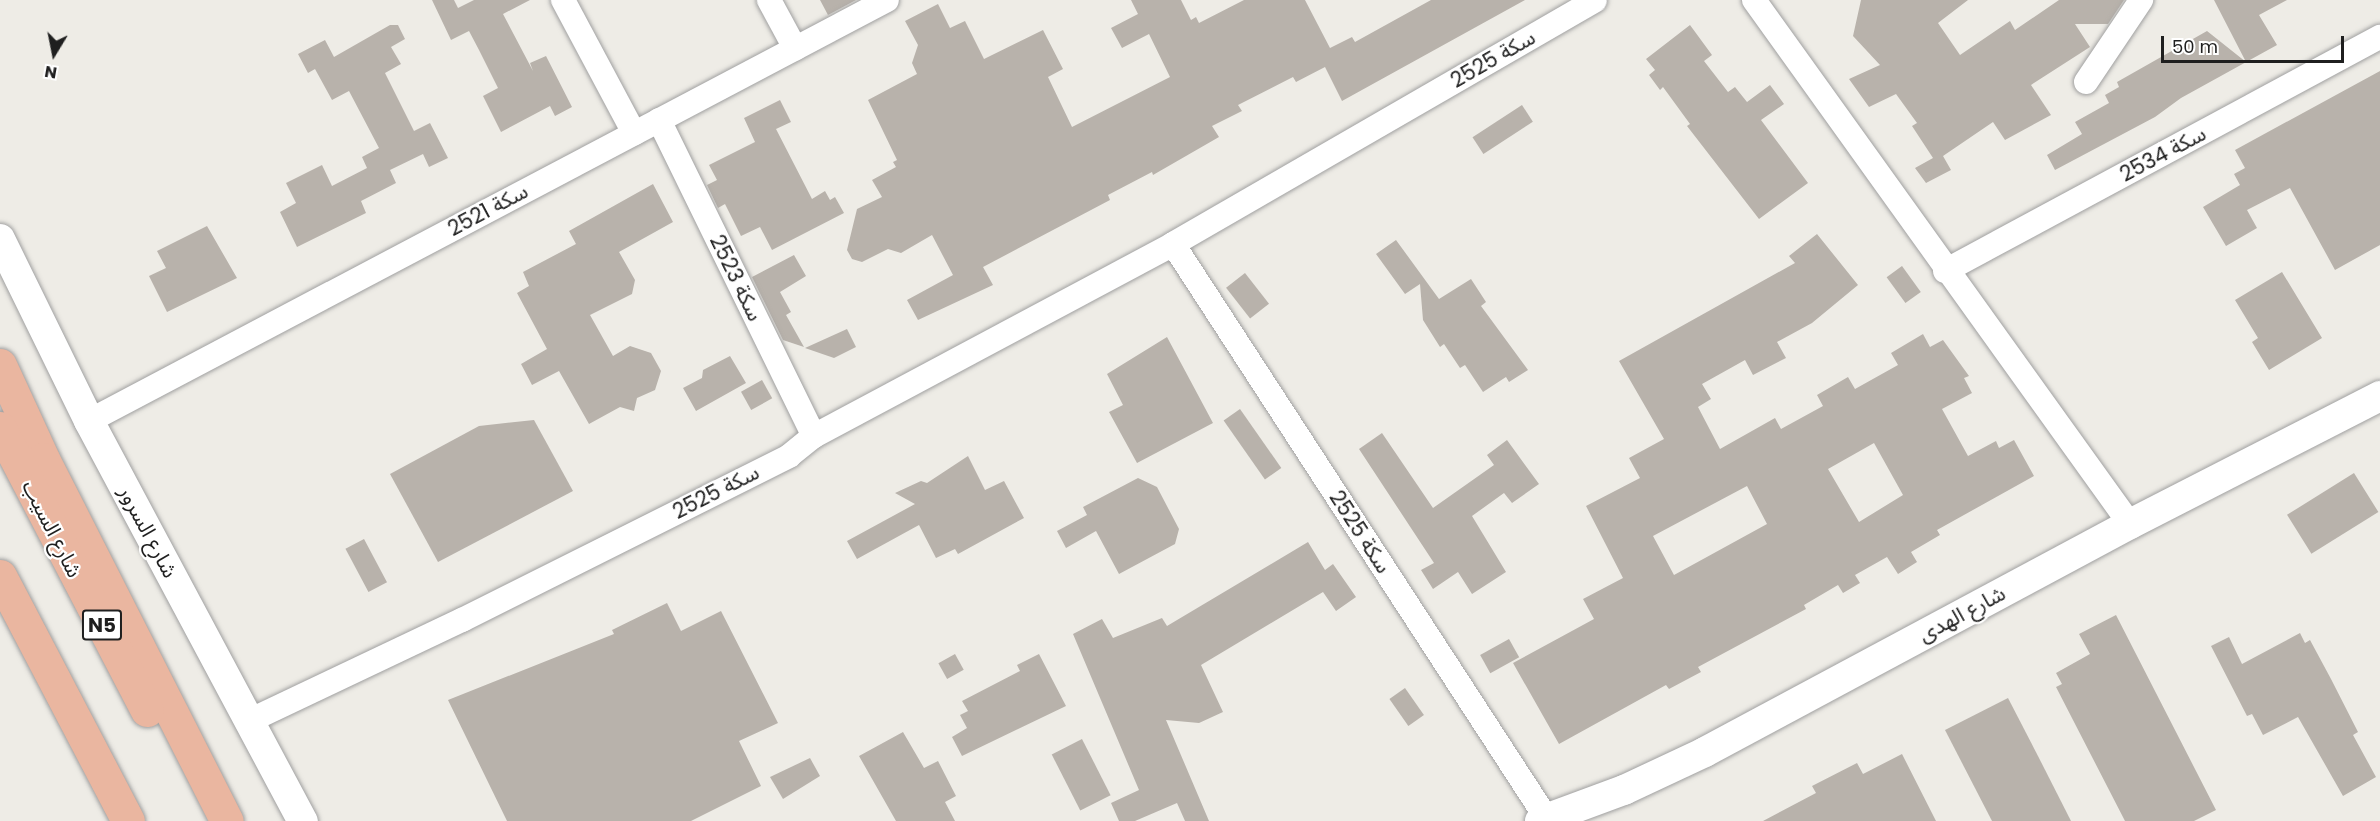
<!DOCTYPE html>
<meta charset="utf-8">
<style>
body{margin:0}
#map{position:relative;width:2380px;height:821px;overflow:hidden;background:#eeece6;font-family:Poppins,"Noto Sans Arabic",sans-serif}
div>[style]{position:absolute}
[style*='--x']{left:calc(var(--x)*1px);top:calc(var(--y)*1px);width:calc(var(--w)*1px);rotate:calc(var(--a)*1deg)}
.building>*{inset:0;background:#b8b2ab;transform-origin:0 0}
.roads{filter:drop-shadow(0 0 2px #a0a0a0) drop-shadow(0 0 2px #a0a0a0)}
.minor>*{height:24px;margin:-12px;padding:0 12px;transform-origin:12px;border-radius:12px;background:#fff}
.tertiary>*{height:30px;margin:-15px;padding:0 15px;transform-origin:15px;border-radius:15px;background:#fff}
.trunk>*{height:33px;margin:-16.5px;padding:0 16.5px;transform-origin:16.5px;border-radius:16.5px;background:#eab6a0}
span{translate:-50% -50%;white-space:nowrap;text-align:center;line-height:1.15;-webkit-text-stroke:4.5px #fff;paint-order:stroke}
.shield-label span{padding:2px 4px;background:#fff;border:2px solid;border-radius:4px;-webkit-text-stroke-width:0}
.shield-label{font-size:20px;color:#1f1f1f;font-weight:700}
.street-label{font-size:21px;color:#1f1f1f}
.north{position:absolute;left:24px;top:24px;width:60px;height:60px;-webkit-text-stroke:4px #fff;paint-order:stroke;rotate:190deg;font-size:16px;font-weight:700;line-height:24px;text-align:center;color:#1f1f1f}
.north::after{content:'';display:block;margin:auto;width:21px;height:27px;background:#1f1f1f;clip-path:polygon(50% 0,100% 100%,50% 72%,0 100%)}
.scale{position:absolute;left:2161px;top:36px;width:183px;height:27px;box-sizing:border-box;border:3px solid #1f1f1f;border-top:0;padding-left:8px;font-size:18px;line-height:21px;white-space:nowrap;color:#1f1f1f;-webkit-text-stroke:4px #fff;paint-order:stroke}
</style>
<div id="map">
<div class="building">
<div style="clip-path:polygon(432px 0,454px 0,458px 8px,474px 0,530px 0,503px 14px,533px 71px,530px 63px,546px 56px,572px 107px,555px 116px,550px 106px,501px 132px,483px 96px,498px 88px,479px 50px,469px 31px,451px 40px)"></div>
<div style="clip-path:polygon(820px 0,856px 0,828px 15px)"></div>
<div style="clip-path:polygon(1131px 0,1181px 0,1191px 20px,1196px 17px,1199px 23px,1244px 0,1305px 0,1330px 48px,1352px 37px,1355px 42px,1431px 0,1525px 0,1342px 101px,1325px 67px,1296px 82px,1293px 77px,1238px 105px,1242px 111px,1212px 126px,1219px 137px,1153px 175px,1152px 172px,1108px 195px,1110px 200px,983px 267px,993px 285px,918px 320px,907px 300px,953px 275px,932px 235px,901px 253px,888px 249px,862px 262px,852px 259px,847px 250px,857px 209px,882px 197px,872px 180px,896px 167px,893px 162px,897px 160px,868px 100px,917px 74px,912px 63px,918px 45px,905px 21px,938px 4px,950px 28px,965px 21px,984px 59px,1043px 30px,1063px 69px,1048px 77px,1072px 127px,1170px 77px,1149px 34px,1122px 48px,1111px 28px,1138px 14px)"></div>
<div style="clip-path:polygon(1861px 0,1968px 0,1938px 23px,1960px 55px,2010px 21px,2015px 30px,2059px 0,2124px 0,2108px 24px,2075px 24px,2090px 47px,2031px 85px,2051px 115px,2005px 140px,1993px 122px,1943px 156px,1951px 170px,1926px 183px,1915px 168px,1933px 158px,1912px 126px,1917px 123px,1896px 94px,1869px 107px,1849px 79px,1880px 65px,1853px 36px)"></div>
<div style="clip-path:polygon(2214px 0,2287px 0,2259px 15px,2277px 45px,2181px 98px,2155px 117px,2055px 170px,2047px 155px,2082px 134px,2075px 122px,2109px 103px,2105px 95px,2119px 87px,2117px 82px,2207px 31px,2246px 62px)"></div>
<div style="clip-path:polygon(390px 25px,398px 25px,405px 39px,391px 47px,401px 64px,385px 73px,414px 131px,430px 123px,448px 158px,429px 167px,423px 154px,390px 170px,396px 183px,361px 201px,366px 213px,297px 247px,280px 212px,296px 203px,286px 183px,322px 165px,332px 186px,367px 168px,362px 157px,379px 148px,349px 91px,332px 100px,315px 69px,308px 73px,298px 54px,325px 40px,334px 57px)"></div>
<div style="clip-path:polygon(1690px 25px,1712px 55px,1704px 61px,1728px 92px,1735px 87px,1747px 102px,1770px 85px,1784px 104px,1761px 120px,1808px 183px,1759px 219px,1687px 126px,1690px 124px,1663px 87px,1660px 90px,1649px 75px,1655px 70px,1646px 59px)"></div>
<div style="clip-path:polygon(2380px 71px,2380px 245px,2335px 270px,2290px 188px,2247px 210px,2257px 228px,2226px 246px,2203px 207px,2240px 185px,2234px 174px,2245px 168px,2235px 150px)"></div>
<div style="clip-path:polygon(780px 100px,791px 122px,776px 129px,812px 199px,825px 191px,830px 200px,835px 197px,844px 213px,772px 250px,760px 227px,741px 236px,725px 204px,718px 208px,707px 185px,717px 180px,709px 165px,755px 142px,744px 118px)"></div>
<div style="left:1522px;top:105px;width:20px;height:59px;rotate:57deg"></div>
<div style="clip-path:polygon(653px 184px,673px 222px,619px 252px,635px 280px,632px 294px,590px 315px,613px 356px,630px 346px,651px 353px,661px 371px,655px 390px,637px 398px,634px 411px,620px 407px,589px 424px,559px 371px,532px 385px,521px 364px,547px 349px,517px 293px,529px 286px,523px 272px,576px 244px,569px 231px)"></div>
<div style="clip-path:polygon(207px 226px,237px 278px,167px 312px,149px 276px,166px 268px,157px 251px)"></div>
<div style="clip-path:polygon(evenodd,1817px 234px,1858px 285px,1812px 323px,1777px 342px,1786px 358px,1753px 375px,1745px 360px,1702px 384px,1711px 399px,1698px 407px,1720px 449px,1775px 418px,1781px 429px,1823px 406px,1817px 395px,1848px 377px,1855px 389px,1898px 365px,1891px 353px,1923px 334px,1930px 347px,1943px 340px,1969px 376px,1964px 378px,1972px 393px,1942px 409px,1968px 456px,1996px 441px,1999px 448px,2014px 440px,2034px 476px,1937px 530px,1940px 535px,1911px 552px,1917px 562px,1898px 574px,1887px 557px,1855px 575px,1860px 583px,1843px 593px,1838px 585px,1804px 605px,1806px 609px,1698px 667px,1701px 672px,1669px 689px,1666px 685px,1559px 744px,1513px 663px,1594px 619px,1583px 599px,1623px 578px,1586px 506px,1640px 478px,1629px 458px,1664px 439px,1619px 361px,1795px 263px,1789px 256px,1817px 234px,1874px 443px,1903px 495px,1859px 522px,1828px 469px,1874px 443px,1817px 234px,1747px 486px,1767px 524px,1674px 575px,1653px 536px,1747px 486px)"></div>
<div style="clip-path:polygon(1396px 240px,1439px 299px,1471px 279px,1486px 302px,1481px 306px,1528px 370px,1509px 382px,1506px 377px,1483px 392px,1465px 365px,1460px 368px,1444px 344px,1440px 347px,1423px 320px,1420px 284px,1405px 294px,1376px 254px)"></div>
<div style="clip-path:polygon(794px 255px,806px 276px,780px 292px,791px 312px,786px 315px,804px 347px,783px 340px,752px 277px)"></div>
<div style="left:1902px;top:266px;width:32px;height:19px;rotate:54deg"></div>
<div style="clip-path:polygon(2282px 272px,2322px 338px,2269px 370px,2252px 342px,2258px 338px,2235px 300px)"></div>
<div style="left:1245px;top:273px;width:39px;height:24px;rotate:52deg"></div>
<div style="clip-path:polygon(847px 329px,856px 347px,834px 358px,805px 348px)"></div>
<div style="clip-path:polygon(1167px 337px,1213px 423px,1137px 463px,1109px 412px,1123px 405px,1107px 374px)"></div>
<div style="clip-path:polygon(730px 356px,746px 383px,696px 411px,683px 388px,702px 378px,703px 370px)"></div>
<div style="left:762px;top:380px;width:21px;height:24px;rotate:61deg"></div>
<div style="left:1240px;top:409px;width:72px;height:20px;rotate:55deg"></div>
<div style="clip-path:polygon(534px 420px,573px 491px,438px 562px,390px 474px,479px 426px)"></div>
<div style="clip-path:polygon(1382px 433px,1433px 508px,1494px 465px,1487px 455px,1507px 440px,1539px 484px,1512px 503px,1504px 493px,1472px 516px,1506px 572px,1472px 594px,1458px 572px,1433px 589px,1421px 570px,1434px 563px,1359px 449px)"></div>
<div style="clip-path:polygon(968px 456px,985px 490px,1004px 481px,1024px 518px,958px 554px,955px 549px,936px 558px,919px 525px,857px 559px,847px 541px,915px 504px,895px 493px,921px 481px,927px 483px)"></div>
<div style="left:2354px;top:473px;width:46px;height:79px;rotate:58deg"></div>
<div style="clip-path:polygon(1138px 478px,1157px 487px,1179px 529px,1175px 544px,1119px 574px,1096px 531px,1066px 548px,1057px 531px,1087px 515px,1083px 507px)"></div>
<div style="left:364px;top:539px;width:49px;height:21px;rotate:62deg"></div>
<div style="clip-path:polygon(1308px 542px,1325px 570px,1333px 564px,1356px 597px,1336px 611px,1323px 592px,1201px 665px,1223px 712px,1199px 723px,1166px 720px,1209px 821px,1185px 821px,1177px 803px,1135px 821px,1119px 821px,1111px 803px,1139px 790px,1073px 634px,1102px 619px,1113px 638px,1162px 618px,1167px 626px)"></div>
<div style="clip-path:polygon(667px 603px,681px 631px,721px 611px,778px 723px,739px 741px,761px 786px,691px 821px,507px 821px,448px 700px,614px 634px,612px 630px)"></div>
<div style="clip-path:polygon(2116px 615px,2216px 810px,2194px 821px,2125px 821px,2056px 687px,2062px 684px,2056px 673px,2090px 654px,2079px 634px)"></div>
<div style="clip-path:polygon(2300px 633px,2305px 643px,2310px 640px,2331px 679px,2358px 732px,2353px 735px,2376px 777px,2343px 796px,2298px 717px,2263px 735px,2252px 714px,2247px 716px,2211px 646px,2229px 637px,2242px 664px)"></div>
<div style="left:1509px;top:639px;width:21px;height:33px;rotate:61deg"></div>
<div style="left:955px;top:654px;width:18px;height:19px;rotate:61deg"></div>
<div style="clip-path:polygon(1039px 654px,1066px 706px,962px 756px,952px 737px,967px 728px,960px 715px,968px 711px,962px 701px,1020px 671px,1017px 665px)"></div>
<div style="left:1405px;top:688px;width:33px;height:19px;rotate:55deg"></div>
<div style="clip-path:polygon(2008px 698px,2039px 758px,2071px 821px,1992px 821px,1945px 730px)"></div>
<div style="clip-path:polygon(903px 732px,924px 768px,938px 761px,956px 796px,945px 802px,955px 821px,896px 821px,859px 756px)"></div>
<div style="left:1082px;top:739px;width:63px;height:34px;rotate:63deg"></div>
<div style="clip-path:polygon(1902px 754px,1936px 821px,1763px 821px,1816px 793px,1812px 786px,1857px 763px,1863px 774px)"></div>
<div style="clip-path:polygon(810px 758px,820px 776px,783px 799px,770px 777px)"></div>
</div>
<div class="roads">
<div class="minor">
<div style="--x:563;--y:0;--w:151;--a:61.9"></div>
<div style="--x:769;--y:0;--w:55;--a:61.6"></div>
<div style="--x:1754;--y:0;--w:645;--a:54.34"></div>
<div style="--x:2086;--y:82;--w:99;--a:-56.1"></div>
<div style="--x:659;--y:120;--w:352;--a:63.9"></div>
<div style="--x:1173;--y:244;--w:686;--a:56.96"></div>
<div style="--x:1945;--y:271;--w:494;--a:-28.3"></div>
<div style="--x:89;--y:421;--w:902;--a:-27.81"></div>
<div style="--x:249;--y:721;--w:236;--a:-25.4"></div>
<div style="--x:462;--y:620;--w:366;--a:-26.6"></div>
<div style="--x:789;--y:456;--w:32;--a:-39"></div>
<div style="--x:814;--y:436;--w:407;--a:-28.1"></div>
<div style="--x:1173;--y:244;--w:487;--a:-30"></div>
</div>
<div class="tertiary">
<div style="--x:0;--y:239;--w:203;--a:63.9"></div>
<div style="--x:89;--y:421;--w:454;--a:61.9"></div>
<div style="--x:1540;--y:821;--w:90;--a:-20.3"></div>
<div style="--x:1624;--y:790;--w:89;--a:-25.1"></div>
<div style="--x:1705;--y:752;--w:482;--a:-28.2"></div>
<div style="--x:2130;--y:524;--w:281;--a:-27.1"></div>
</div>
<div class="trunk">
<div style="--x:0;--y:365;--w:103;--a:65.4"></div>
<div style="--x:43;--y:459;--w:406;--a:63.1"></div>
<div style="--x:0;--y:428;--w:318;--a:62.5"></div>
<div style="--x:0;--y:576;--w:276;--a:62.4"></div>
</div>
</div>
<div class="shield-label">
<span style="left:102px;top:625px">N5</span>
</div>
<div class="street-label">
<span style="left:1493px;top:59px;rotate:-30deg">سكة 2525</span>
<span style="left:2163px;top:154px;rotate:-28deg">سكة 2534</span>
<span style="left:488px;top:210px;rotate:-28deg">سكة 2521</span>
<span style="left:736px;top:278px;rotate:64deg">سكة 2523</span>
<span style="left:716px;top:492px;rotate:-27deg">سكة 2525</span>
<span style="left:52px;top:529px;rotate:63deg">شارع السيب</span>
<span style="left:148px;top:532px;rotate:62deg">شارع السرور</span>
<span style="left:1360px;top:532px;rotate:57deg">سكة 2525</span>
<span style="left:1962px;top:614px;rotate:-28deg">شارع الهدى</span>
</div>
<div class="north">N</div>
<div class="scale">50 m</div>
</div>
